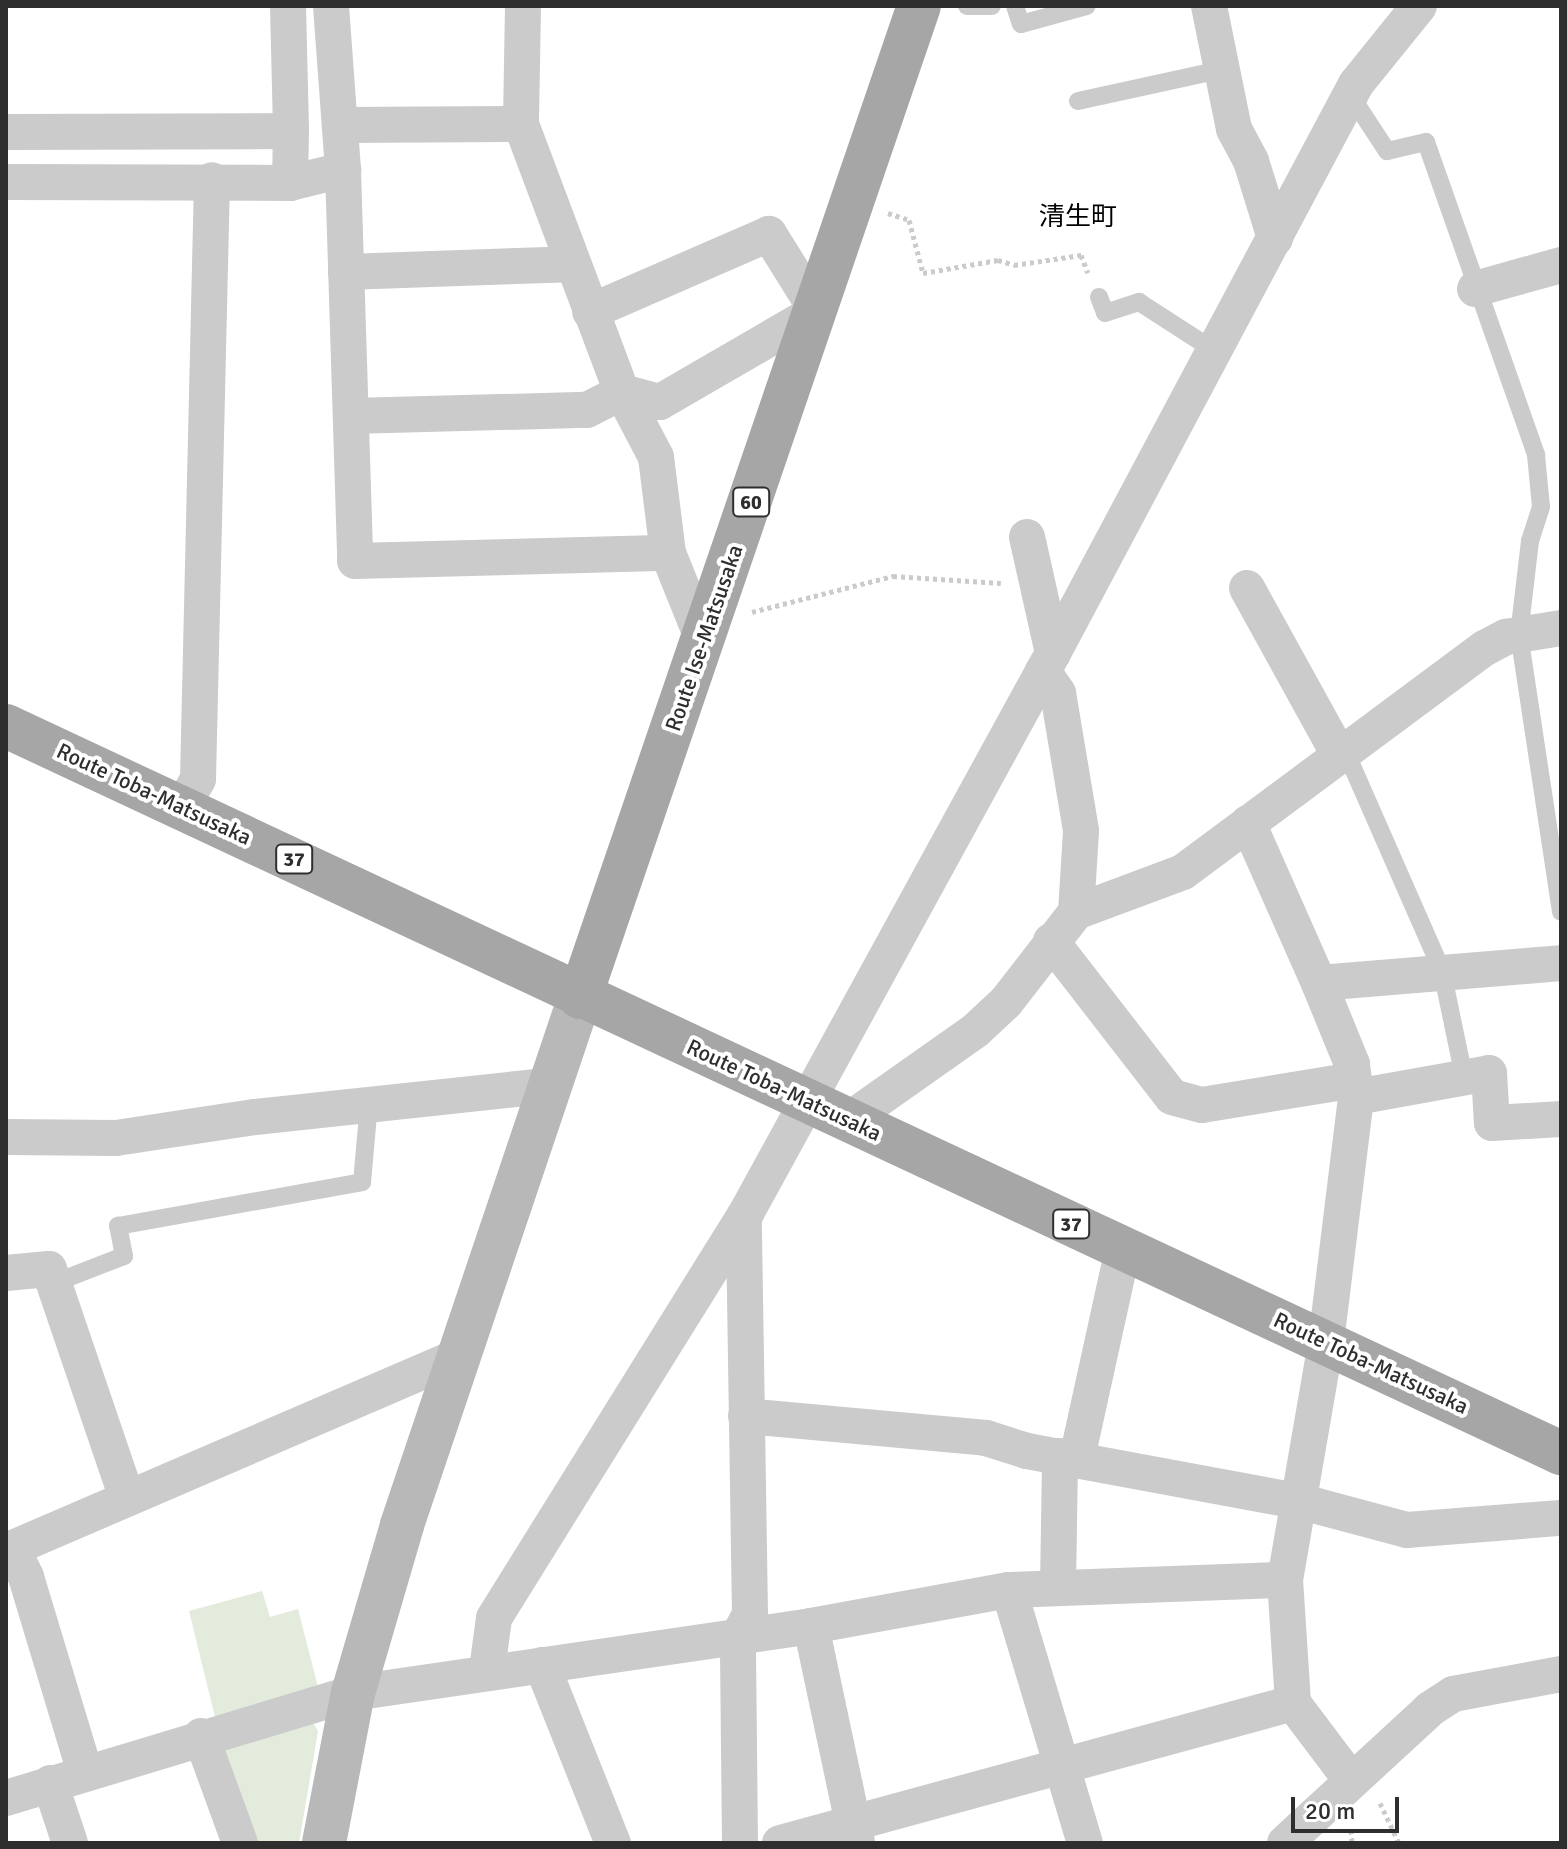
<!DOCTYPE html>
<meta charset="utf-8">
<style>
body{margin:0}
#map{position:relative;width:1567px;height:1849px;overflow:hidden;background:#fff;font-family:Signika,"Noto Sans JP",sans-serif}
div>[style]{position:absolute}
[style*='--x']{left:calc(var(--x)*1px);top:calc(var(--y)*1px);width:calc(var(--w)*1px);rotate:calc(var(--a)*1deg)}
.green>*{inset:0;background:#e3ebdc}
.path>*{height:5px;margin-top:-2.5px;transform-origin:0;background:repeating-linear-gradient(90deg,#cbcbcb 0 4px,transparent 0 8px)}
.lane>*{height:18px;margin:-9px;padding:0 9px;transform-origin:9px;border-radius:9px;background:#cbcbcb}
.street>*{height:36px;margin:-18px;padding:0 18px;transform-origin:18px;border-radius:18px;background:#cbcbcb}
.secondary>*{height:44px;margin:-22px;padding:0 22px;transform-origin:22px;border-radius:22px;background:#b8b8b8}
.primary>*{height:44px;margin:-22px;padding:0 22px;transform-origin:22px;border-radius:22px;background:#a6a6a6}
span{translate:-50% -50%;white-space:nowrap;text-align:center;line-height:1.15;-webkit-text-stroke:8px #fff;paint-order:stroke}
.shield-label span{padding:2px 6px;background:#fff;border:2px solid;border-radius:6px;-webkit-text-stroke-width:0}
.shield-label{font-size:20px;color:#2e2e2e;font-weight:700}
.street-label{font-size:22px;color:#2e2e2e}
.quarter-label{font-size:26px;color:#000}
.frame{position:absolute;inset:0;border:8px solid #2e2e2e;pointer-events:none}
.scale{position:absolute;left:1291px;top:1797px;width:108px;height:36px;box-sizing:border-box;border:4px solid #2e2e2e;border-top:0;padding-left:10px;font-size:24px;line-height:28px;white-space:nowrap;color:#2e2e2e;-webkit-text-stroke:6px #fff;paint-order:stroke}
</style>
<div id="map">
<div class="green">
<div style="clip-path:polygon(262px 1591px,270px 1617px,298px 1609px,318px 1687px,215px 1717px,189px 1611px)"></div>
<div style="clip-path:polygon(312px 1721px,318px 1731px,299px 1843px,255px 1843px,222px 1759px,227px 1749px)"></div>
</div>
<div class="path">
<div style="--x:888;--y:213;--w:22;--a:18"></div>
<div style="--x:909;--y:220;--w:55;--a:75.2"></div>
<div style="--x:923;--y:273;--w:76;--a:-9.8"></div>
<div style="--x:998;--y:260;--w:17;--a:17"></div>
<div style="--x:1014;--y:265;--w:68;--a:-8.5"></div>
<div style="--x:1081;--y:255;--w:19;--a:69"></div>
<div style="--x:752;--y:612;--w:146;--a:-14.3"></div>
<div style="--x:893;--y:576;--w:108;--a:3.7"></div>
<div style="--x:1380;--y:1803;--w:44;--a:64.6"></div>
<div style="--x:1351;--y:1830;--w:13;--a:86"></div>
</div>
<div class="lane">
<div style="--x:967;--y:6;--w:25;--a:0"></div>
<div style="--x:1015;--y:6;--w:19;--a:72"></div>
<div style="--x:1021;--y:24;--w:68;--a:-15.3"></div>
<div style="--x:1351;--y:96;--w:66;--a:56.8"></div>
<div style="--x:1387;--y:151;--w:40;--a:-13"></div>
<div style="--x:1426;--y:142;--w:332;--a:70.6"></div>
<div style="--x:1536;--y:455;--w:52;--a:84.5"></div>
<div style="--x:1541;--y:507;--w:36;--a:108"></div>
<div style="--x:1530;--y:541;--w:94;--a:96.7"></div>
<div style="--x:1519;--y:634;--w:281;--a:81.4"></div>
<div style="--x:1078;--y:101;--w:150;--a:-12.3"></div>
<div style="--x:1099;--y:297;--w:17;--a:69"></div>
<div style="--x:1105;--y:313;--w:36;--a:-18"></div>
<div style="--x:1139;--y:302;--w:90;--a:32.8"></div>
<div style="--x:1345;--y:750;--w:241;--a:66.3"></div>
<div style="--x:1442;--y:971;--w:108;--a:78.3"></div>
<div style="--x:54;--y:1283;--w:75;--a:-21.1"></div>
<div style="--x:124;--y:1256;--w:31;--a:-101"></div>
<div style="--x:118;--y:1226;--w:248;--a:-10.2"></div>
<div style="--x:362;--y:1182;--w:78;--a:-84.9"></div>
</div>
<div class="street">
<div style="--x:288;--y:6;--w:125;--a:88.6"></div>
<div style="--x:331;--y:6;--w:164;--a:85.8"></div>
<div style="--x:343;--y:170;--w:391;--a:88.2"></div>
<div style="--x:355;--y:561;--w:313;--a:-1.5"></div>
<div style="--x:668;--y:553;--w:94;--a:68.1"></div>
<div style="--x:523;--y:6;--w:118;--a:91"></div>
<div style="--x:521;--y:124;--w:286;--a:69.4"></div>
<div style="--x:622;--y:392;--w:73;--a:62.4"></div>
<div style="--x:656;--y:457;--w:97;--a:82.9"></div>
<div style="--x:1209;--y:6;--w:126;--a:78.5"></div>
<div style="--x:1234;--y:129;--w:36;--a:62"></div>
<div style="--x:1251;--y:161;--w:81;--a:72.7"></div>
<div style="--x:341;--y:125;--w:180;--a:-0.3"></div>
<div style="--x:6;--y:132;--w:285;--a:-0.2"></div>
<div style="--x:291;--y:131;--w:52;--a:91.1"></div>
<div style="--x:6;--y:182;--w:284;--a:0.2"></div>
<div style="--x:290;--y:183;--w:55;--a:-13.8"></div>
<div style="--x:346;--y:272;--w:225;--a:-2"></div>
<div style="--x:1475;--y:289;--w:89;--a:-15.6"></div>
<div style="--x:351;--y:416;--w:236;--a:-1.5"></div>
<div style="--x:587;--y:410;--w:39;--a:-27"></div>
<div style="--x:622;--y:392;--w:39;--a:15"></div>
<div style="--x:660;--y:402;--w:181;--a:-30.1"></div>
<div style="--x:817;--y:311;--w:91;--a:-121.9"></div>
<div style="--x:769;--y:234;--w:195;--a:156.5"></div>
<div style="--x:1027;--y:537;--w:119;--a:77.4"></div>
<div style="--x:1247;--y:588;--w:191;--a:61.1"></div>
<div style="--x:1043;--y:671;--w:27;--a:56"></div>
<div style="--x:1058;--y:693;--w:140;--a:80.5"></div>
<div style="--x:1081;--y:831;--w:81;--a:93.5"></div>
<div style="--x:182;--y:806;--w:31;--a:-59"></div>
<div style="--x:198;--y:779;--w:599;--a:-88.66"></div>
<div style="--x:1248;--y:823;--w:175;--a:66.1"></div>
<div style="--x:1051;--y:941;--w:197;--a:52.2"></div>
<div style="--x:1172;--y:1097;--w:31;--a:15"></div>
<div style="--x:1202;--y:1105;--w:154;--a:-9.3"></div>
<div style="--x:1356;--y:1097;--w:135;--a:-10.2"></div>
<div style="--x:1489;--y:1073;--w:50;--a:86.6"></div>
<div style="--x:1492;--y:1123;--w:69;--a:-3.3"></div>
<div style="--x:850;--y:1119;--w:154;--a:-35.2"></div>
<div style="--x:976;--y:1030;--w:41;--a:-43"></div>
<div style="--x:1006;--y:1002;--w:114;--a:-52.1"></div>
<div style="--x:1076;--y:912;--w:114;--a:-20.5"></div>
<div style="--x:1183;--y:872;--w:376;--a:-36.6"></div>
<div style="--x:1485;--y:648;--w:24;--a:-28"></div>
<div style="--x:1506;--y:637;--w:56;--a:-9.3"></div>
<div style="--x:6;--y:1137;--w:110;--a:0.5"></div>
<div style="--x:116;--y:1138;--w:141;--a:-8.6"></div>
<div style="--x:255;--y:1117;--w:293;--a:-6.1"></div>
<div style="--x:6;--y:1273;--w:43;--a:-5.3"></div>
<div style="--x:49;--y:1269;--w:242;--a:71.2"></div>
<div style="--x:746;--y:1416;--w:241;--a:5.2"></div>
<div style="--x:986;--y:1438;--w:43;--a:17.6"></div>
<div style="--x:1027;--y:1451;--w:280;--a:10.5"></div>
<div style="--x:1302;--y:1502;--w:109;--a:14.9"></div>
<div style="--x:1407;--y:1530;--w:154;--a:-4.5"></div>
<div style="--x:1077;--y:1458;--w:215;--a:-77.6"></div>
<div style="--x:12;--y:1548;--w:32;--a:64"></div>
<div style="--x:26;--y:1577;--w:204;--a:73.2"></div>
<div style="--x:6;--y:1551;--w:489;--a:-23.3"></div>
<div style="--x:1058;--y:1588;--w:132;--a:-89.1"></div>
<div style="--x:1009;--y:1590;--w:264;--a:73.3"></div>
<div style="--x:811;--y:1626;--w:222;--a:78"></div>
<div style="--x:542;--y:1665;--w:192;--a:68.3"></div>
<div style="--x:487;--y:1670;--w:52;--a:-82.3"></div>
<div style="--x:494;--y:1618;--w:473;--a:-58.1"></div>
<div style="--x:744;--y:1217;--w:643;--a:-61.28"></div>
<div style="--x:1053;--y:653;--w:645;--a:-61.96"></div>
<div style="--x:1356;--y:84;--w:100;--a:-51.1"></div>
<div style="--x:201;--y:1736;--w:114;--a:70"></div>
<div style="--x:1351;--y:1780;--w:96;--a:-127"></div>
<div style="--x:1293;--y:1703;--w:123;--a:-93.7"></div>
<div style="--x:1285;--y:1580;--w:242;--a:-80.2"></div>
<div style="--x:1326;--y:1342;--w:247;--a:-83"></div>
<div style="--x:1356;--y:1097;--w:33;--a:-97"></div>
<div style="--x:1352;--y:1064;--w:87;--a:-112.2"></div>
<div style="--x:1319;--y:983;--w:243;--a:-4.7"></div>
<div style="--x:50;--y:1783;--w:63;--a:71.6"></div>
<div style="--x:6;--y:1798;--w:363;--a:-16.8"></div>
<div style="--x:353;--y:1693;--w:463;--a:-8.3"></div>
<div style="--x:811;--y:1626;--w:201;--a:-10.3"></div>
<div style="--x:1009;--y:1590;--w:276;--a:-2.1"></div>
<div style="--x:740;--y:1843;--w:206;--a:-90.6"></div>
<div style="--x:738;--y:1637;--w:26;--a:-62"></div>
<div style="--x:750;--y:1614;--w:397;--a:-90.9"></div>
<div style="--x:780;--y:1843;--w:532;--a:-15.26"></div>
<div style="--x:1285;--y:1843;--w:197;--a:-42.7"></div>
<div style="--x:1430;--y:1709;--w:27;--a:-33"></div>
<div style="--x:1453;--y:1694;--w:110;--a:-10.5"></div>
</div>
<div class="secondary">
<div style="--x:324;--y:1843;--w:153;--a:-79.1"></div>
<div style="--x:353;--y:1693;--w:175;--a:-73.7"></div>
<div style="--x:402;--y:1525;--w:557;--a:-71.37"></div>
</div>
<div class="primary">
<div style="--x:6;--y:726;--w:1717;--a:25.06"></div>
<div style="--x:580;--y:997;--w:1047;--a:-71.12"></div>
</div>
<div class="shield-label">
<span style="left:751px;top:502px">60</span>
<span style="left:294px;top:859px">37</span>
<span style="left:1071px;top:1224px">37</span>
</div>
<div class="street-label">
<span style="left:704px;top:638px;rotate:-71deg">Route Ise-Matsusaka</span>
<span style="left:154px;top:794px;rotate:25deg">Route Toba-Matsusaka</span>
<span style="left:784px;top:1090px;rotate:25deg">Route Toba-Matsusaka</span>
<span style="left:1371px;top:1363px;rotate:25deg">Route Toba-Matsusaka</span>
</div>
<div class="quarter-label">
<span style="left:1078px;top:218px">清生町</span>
</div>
<div class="frame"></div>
<div class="scale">20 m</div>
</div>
